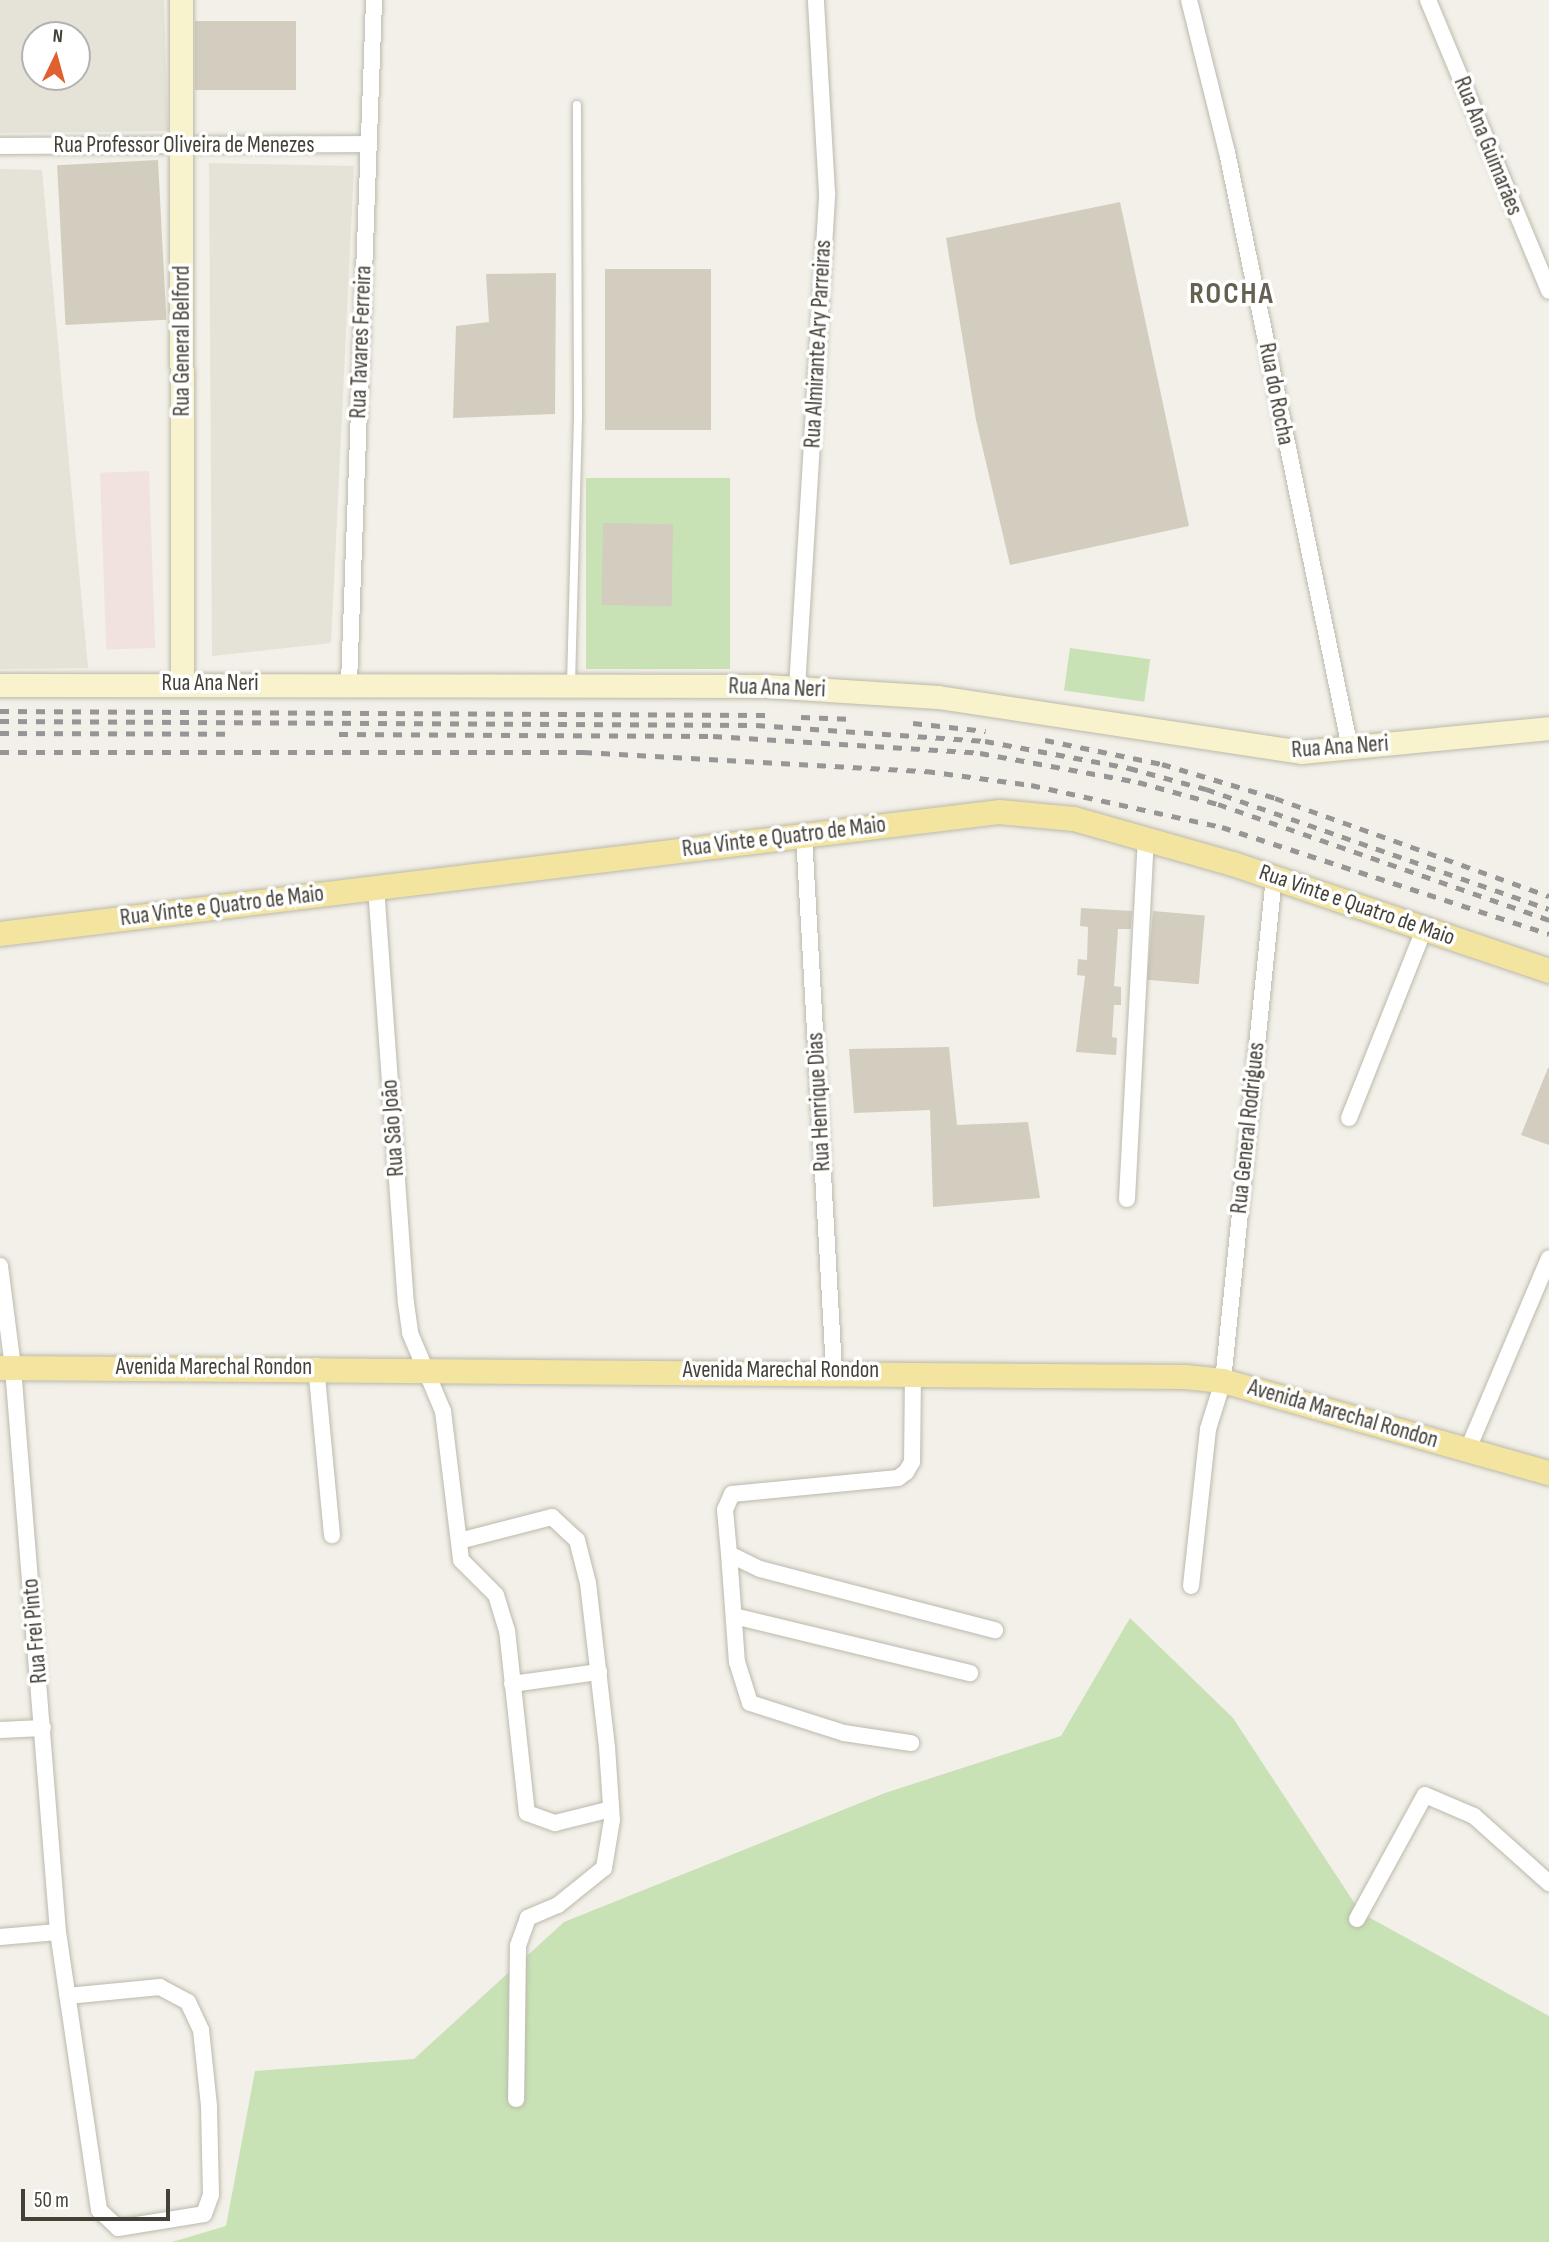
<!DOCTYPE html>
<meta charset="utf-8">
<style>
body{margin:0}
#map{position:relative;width:1549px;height:2242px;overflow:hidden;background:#f2f0e8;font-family:"Sofia Sans Condensed",sans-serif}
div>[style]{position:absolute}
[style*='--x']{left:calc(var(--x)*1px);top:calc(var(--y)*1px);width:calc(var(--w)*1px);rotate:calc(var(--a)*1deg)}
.residential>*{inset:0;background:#e5e2d7}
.medical>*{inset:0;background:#f1e2dd;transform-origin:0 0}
.green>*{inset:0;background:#c8e1b5;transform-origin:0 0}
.building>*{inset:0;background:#d2cdbf;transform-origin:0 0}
.roads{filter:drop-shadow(0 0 2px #bcb9ac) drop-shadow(0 0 2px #bcb9ac)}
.lane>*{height:8px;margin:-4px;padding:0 4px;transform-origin:4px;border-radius:4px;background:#fff}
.street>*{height:16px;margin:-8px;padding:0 8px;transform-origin:8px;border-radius:8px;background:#fff}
.secondary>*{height:23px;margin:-11.5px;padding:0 11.5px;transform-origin:11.5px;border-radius:11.5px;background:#f8f3cc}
.primary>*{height:24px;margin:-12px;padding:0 12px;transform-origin:12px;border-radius:12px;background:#f3e5a0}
.rail>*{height:5px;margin-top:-2.5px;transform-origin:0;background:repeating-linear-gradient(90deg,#969696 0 9px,transparent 0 18px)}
span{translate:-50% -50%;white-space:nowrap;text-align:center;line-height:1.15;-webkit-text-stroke:7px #fff;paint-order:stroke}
.street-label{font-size:23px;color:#444137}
.district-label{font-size:30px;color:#666050;font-weight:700;letter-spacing:2px}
.north{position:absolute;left:21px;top:21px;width:70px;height:70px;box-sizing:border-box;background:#fff;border:2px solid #b4b3af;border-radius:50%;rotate:5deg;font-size:19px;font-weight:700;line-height:28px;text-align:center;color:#444137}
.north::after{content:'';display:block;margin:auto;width:24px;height:32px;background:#e16030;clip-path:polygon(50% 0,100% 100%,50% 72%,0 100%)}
.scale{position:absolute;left:21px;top:2189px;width:149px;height:32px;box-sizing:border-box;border:4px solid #444137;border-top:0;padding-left:9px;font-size:21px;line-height:24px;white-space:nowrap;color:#444137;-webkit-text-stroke:5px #fff;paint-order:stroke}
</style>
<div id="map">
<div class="residential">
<div style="clip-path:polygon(evenodd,0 0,164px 0,168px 131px,0 133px,0 0,77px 35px,77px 77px,35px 77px,35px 35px,77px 35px)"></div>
<div style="clip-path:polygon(209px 163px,354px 166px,331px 643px,212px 656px)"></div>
<div style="clip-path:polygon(0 169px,42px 170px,88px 668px,0 669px)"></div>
</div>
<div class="medical">
<div style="left:149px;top:471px;width:177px;height:49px;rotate:88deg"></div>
</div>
<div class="green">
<div style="left:586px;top:478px;width:144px;height:191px"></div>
<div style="left:1070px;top:648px;width:81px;height:43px;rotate:8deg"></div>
<div style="clip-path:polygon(1130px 1618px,1233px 1718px,1361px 1913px,1549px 2016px,1549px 2242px,172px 2242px,226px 2226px,255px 2071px,414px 2059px,564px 1922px,885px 1793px,1061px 1736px)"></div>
</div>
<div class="building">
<div style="left:195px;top:21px;width:101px;height:69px"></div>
<div style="left:158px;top:160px;width:160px;height:101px;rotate:87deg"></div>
<div style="clip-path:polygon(1120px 202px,1189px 526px,1010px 565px,976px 420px,946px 238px)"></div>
<div style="left:711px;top:269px;width:161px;height:106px;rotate:90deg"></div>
<div style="clip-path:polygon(556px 273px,555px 414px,453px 418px,456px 326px,489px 322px,486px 274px)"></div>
<div style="left:603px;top:523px;width:70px;height:82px;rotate:1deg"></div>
<div style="clip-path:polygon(1081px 908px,1132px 911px,1131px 929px,1118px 929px,1114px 986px,1121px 987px,1121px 1005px,1114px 1005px,1112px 1037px,1117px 1038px,1116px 1055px,1076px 1052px,1085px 976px,1077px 975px,1078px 959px,1087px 960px,1088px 927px,1080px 926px)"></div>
<div style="left:1153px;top:911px;width:52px;height:69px;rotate:5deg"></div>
<div style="clip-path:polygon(949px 1047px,957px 1125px,1028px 1122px,1040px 1198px,933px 1207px,930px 1110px,854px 1113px,849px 1049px)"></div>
<div style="clip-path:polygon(1548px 1068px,1549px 1068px,1549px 1145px,1521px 1135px)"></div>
</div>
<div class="roads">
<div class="lane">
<div style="--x:571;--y:684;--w:269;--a:-88.5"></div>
<div style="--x:578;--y:415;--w:310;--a:-90.2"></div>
</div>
<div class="street">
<div style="--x:1189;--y:0;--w:157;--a:76"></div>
<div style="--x:1227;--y:152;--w:609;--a:78.34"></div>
<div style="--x:1428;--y:0;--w:315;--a:67.4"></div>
<div style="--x:0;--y:146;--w:368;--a:-0.3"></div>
<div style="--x:349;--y:683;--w:683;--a:-87.9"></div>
<div style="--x:797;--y:688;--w:496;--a:-86.5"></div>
<div style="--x:827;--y:193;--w:193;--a:-93.3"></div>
<div style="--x:804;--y:835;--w:536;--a:86.79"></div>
<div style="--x:376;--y:887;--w:417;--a:85.9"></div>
<div style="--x:406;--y:1303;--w:30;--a:82"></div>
<div style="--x:410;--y:1333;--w:85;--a:67.1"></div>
<div style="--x:443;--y:1411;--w:150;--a:83.1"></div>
<div style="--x:461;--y:1560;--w:49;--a:45"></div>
<div style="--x:496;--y:1595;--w:37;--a:73"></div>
<div style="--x:507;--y:1630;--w:184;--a:83.8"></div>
<div style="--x:527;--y:1813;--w:30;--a:20"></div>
<div style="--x:555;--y:1823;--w:58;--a:-14"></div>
<div style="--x:1349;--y:1118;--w:206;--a:-68.3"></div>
<div style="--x:1127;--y:1199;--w:360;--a:-87"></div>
<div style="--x:0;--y:1266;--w:103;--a:82.7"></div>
<div style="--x:13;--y:1368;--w:566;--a:85.44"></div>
<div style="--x:58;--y:1932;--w:281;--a:81.6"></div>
<div style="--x:99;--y:2210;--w:26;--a:43"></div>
<div style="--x:118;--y:2228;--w:87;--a:-9.2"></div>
<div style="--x:204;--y:2214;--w:20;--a:-70"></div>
<div style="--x:211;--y:2195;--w:89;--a:-91.3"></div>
<div style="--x:209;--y:2106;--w:76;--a:-96"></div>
<div style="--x:201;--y:2030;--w:31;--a:-115"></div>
<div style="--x:188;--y:2002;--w:32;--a:-152"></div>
<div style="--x:160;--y:1987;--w:93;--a:174.5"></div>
<div style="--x:316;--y:1366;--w:170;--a:84.6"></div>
<div style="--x:913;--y:1371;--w:91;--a:90.6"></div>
<div style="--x:912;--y:1462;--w:12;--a:121"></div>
<div style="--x:906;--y:1472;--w:10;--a:143"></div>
<div style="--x:898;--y:1478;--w:167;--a:174.5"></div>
<div style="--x:732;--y:1494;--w:17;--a:114"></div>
<div style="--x:725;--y:1510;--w:44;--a:84.8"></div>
<div style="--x:729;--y:1554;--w:34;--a:26"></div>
<div style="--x:760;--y:1569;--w:243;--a:14.6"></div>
<div style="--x:1468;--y:1449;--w:207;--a:-67"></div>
<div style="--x:459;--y:1541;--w:96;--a:-14.5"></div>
<div style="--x:552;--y:1517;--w:34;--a:43"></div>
<div style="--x:577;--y:1540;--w:44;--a:75.7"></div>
<div style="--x:588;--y:1583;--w:165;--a:83.4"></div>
<div style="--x:607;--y:1747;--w:73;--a:86.1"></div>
<div style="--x:612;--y:1820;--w:49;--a:99.5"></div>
<div style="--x:604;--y:1868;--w:59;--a:141.2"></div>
<div style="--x:558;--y:1905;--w:33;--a:157"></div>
<div style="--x:528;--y:1918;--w:30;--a:110"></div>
<div style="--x:518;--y:1946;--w:153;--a:90.7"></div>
<div style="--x:729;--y:1554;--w:108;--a:85.8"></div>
<div style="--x:737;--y:1662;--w:43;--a:72.4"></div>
<div style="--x:750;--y:1703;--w:99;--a:17.7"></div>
<div style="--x:844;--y:1733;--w:68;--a:8.5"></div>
<div style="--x:1191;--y:1586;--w:158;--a:-83.8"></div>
<div style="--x:1208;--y:1429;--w:50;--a:-72.6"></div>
<div style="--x:1223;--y:1381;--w:507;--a:-84.22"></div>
<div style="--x:734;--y:1616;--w:243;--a:13.6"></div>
<div style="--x:512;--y:1684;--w:88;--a:-7.9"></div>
<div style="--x:0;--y:1730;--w:43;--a:-2.7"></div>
<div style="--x:1357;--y:1919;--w:141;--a:-61.3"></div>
<div style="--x:1425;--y:1795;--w:53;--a:23.2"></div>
<div style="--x:1474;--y:1816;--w:101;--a:41.8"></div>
<div style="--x:0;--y:1937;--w:58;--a:-4.9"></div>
</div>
<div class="secondary">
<div style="--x:181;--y:0;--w:682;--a:89.92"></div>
<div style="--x:0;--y:685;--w:766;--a:0.07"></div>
<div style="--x:766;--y:686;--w:172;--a:3.7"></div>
<div style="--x:938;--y:697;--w:367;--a:8.6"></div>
<div style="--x:1301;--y:752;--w:249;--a:-5.5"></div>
</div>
<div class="primary">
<div style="--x:0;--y:934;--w:1006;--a:-6.96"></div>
<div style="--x:999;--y:812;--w:75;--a:5.3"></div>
<div style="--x:1074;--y:819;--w:165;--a:15.8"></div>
<div style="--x:1233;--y:864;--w:334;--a:18.7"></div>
<div style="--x:0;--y:1368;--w:1185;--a:0.44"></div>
<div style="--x:1185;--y:1377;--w:38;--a:6"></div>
<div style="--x:1223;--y:1381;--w:339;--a:15.8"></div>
</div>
</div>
<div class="rail">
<div style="--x:0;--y:711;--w:766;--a:0.3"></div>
<div style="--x:801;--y:717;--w:53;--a:2.2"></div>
<div style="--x:0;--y:721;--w:756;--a:0.3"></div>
<div style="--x:756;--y:725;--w:230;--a:4"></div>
<div style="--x:985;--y:741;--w:147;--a:10.6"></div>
<div style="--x:1129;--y:768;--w:80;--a:15.3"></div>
<div style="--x:1206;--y:789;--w:363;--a:19.3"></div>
<div style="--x:913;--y:723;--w:73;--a:6.3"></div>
<div style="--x:0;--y:733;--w:234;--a:0.2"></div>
<div style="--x:339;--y:734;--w:374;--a:0.3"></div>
<div style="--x:713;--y:736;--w:268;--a:3.6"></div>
<div style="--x:980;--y:753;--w:161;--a:10.4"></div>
<div style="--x:1138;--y:782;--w:83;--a:15.4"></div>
<div style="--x:1218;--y:804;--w:351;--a:19.3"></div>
<div style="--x:1045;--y:740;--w:119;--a:11.6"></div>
<div style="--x:1162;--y:764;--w:118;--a:16.7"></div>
<div style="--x:1275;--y:798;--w:291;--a:19.7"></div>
<div style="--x:0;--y:752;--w:583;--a:0"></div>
<div style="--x:583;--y:752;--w:344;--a:3.2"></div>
<div style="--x:926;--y:771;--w:106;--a:7.6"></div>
<div style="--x:1031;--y:785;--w:196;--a:12.4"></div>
<div style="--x:1222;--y:827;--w:344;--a:18.1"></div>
</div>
<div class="street-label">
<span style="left:184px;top:145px">Rua Professor Oliveira de Menezes</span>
<span style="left:1488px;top:146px;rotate:68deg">Rua Ana Guimarães</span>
<span style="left:182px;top:341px;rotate:-90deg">Rua General Belford</span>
<span style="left:361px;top:342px;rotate:-88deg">Rua Tavares Ferreira</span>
<span style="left:818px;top:344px;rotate:-87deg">Rua Almirante Ary Parreiras</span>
<span style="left:1276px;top:394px;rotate:79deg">Rua do Rocha</span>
<span style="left:210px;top:683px">Rua Ana Neri</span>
<span style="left:777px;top:688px;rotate:2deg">Rua Ana Neri</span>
<span style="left:1340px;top:747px;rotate:-4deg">Rua Ana Neri</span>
<span style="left:784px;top:837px;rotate:-7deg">Rua Vinte e Quatro de Maio</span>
<span style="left:1357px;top:905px;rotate:19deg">Rua Vinte e Quatro de Maio</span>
<span style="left:222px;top:906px;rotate:-7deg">Rua Vinte e Quatro de Maio</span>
<span style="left:819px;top:1102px;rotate:-93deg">Rua Henrique Dias</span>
<span style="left:393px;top:1128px;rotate:-94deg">Rua São João</span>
<span style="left:1248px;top:1128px;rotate:-84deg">Rua General Rodrigues</span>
<span style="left:214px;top:1367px">Avenida Marechal Rondon</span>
<span style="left:781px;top:1370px">Avenida Marechal Rondon</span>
<span style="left:1343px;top:1414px;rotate:16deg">Avenida Marechal Rondon</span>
<span style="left:35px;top:1631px;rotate:-95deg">Rua Frei Pinto</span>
</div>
<div class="district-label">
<span style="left:1232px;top:294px">ROCHA</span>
</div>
<div class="north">N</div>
<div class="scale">50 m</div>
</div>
